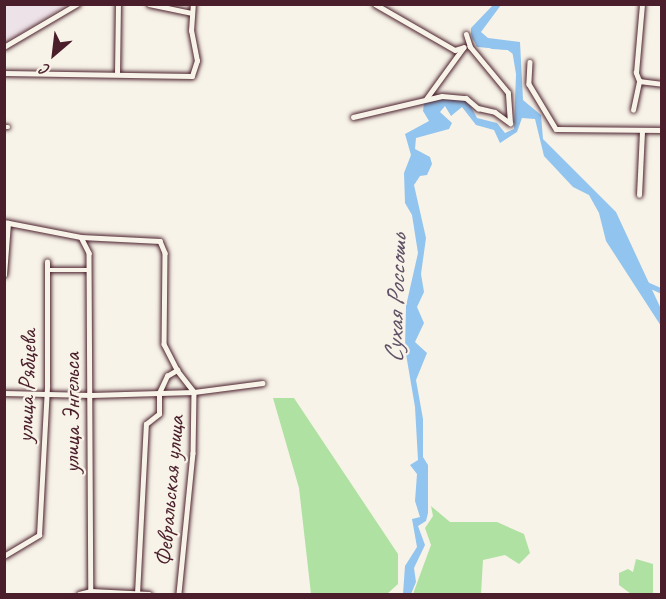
<!DOCTYPE html>
<meta charset="utf-8">
<style>
body{margin:0}
#map{position:relative;width:666px;height:599px;overflow:hidden;background:#f7f3e8;font-family:Caveat,sans-serif}
div>[style]{position:absolute}
[style*='--x']{left:calc(var(--x)*1px);top:calc(var(--y)*1px);width:calc(var(--w)*1px);rotate:calc(var(--a)*1deg)}
.built>*{inset:0;background:#ede2e7}
.green>*{inset:0;background:#afe1a2}
.water>*{inset:0;background:#91c4ee}
.river>*{height:5px;margin:-2.5px;padding:0 2.5px;transform-origin:2.5px;border-radius:2.5px;background:#91c4ee}
.roads{filter:drop-shadow(0 0 2px #4a1f2b) drop-shadow(0 0 2px #4a1f2b)}
.minor>*{height:4.5px;margin:-2.25px;padding:0 2.25px;transform-origin:2.25px;border-radius:2.25px;background:#f7f3e8}
span{translate:-50% -50%;white-space:nowrap;text-align:center;line-height:1.15;-webkit-text-stroke:4.5px #f7f3e8;paint-order:stroke}
.street-label{font-size:24px;color:#4a1f2b}
.water-label{font-size:26px;color:#5f5166;font-style:italic}
.frame{position:absolute;inset:0;border:6px solid #4a1f2b;pointer-events:none}
.north{position:absolute;left:24px;top:24px;width:60px;height:60px;-webkit-text-stroke:4px #f7f3e8;paint-order:stroke;rotate:208deg;font-size:16px;font-weight:700;line-height:24px;text-align:center;color:#4a1f2b}
.north::after{content:'';display:block;margin:auto;width:21px;height:27px;background:#4a1f2b;clip-path:polygon(50% 0,100% 100%,50% 72%,0 100%)}
</style>
<div id="map">
<div class="built">
<div style="clip-path:polygon(5px 4px,67px 4px,67px 5px,5px 43px)"></div>
</div>
<div class="green">
<div style="clip-path:polygon(273px 398px,294px 398px,398px 554px,398px 584px,387px 594px,311px 594px,299px 488px)"></div>
<div style="clip-path:polygon(431px 506px,450px 522px,497px 522px,524px 534px,530px 553px,519px 564px,505px 555px,483px 560px,481px 594px,413px 594px,431px 545px,425px 528px,433px 516px)"></div>
<div style="clip-path:polygon(636px 559px,653px 564px,653px 594px,631px 594px,619px 585px,619px 573px,628px 569px,633px 572px)"></div>
</div>
<div class="water">
<div style="clip-path:polygon(493px 5px,501px 5px,481px 32px,488px 38px,520px 42px,523px 100px,541px 115px,543px 139px,616px 212px,661px 309px,661px 326px,606px 241px,599px 213px,589px 195px,573px 187px,544px 156px,535px 119px,522px 118px,517px 132px,500px 143px,494px 130px,476px 125px,462px 107px,451px 116px,445px 106px,440px 112px,452px 123px,449px 129px,416px 138px,415px 149px,430px 157px,432px 164px,427px 175px,420px 176px,414px 185px,426px 238px,421px 274px,424px 292px,417px 307px,424px 323px,415px 342px,427px 353px,416px 380px,423px 419px,423px 457px,428px 465px,428px 513px,426px 521px,418px 526px,425px 545px,414px 568px,416px 582px,411px 594px,403px 594px,405px 566px,417px 547px,412px 519px,420px 517px,415px 501px,417px 474px,410px 465px,418px 460px,415px 407px,405px 348px,406px 306px,418px 253px,412px 215px,405px 203px,404px 173px,411px 155px,405px 134px,429px 121px,423px 111px,424px 103px,447px 97px,468px 101px,477px 118px,497px 123px,505px 133px,514px 129px,516px 74px,512px 50px,492px 49px,473px 40px,471px 34px,471px 28px)"></div>
</div>
<div class="river">
<div style="--x:474;--y:36;--w:9;--a:63"></div>
<div style="--x:478;--y:44;--w:30;--a:6"></div>
<div style="--x:508;--y:47;--w:10;--a:37"></div>
<div style="--x:644;--y:283;--w:20;--a:24"></div>
</div>
<div class="roads">
<div class="minor">
<div style="--x:149;--y:4;--w:44;--a:11.8"></div>
<div style="--x:375;--y:4;--w:92;--a:29.9"></div>
<div style="--x:455;--y:50;--w:9;--a:-18"></div>
<div style="--x:4;--y:47;--w:85;--a:-30.5"></div>
<div style="--x:530;--y:62;--w:22;--a:93"></div>
<div style="--x:529;--y:84;--w:52;--a:59"></div>
<div style="--x:556;--y:129;--w:106;--a:0.5"></div>
<div style="--x:4;--y:73;--w:188;--a:0.9"></div>
<div style="--x:192;--y:76;--w:16;--a:-72"></div>
<div style="--x:197;--y:61;--w:31;--a:-101"></div>
<div style="--x:191;--y:31;--w:27;--a:-86"></div>
<div style="--x:117;--y:74;--w:70;--a:-89.2"></div>
<div style="--x:639;--y:81;--w:23;--a:7"></div>
<div style="--x:426;--y:99;--w:63;--a:-54"></div>
<div style="--x:633;--y:110;--w:30;--a:-78"></div>
<div style="--x:639;--y:81;--w:9;--a:-111"></div>
<div style="--x:636;--y:73;--w:69;--a:-85"></div>
<div style="--x:353;--y:117;--w:91;--a:-13.3"></div>
<div style="--x:442;--y:96;--w:24;--a:5"></div>
<div style="--x:466;--y:98;--w:16;--a:40"></div>
<div style="--x:478;--y:108;--w:17;--a:13"></div>
<div style="--x:495;--y:112;--w:19;--a:36"></div>
<div style="--x:510;--y:123;--w:30;--a:-94"></div>
<div style="--x:508;--y:93;--w:60;--a:-129.6"></div>
<div style="--x:470;--y:47;--w:13;--a:-108"></div>
<div style="--x:4;--y:127;--w:4;--a:0"></div>
<div style="--x:639;--y:195;--w:63;--a:-87.3"></div>
<div style="--x:4;--y:222;--w:78;--a:11"></div>
<div style="--x:81;--y:237;--w:79;--a:2.9"></div>
<div style="--x:160;--y:241;--w:13;--a:67"></div>
<div style="--x:165;--y:253;--w:91;--a:90.6"></div>
<div style="--x:164;--y:344;--w:29;--a:63"></div>
<div style="--x:177;--y:370;--w:28;--a:52"></div>
<div style="--x:194;--y:392;--w:69;--a:-7.5"></div>
<div style="--x:81;--y:237;--w:18;--a:63"></div>
<div style="--x:89;--y:253;--w:338;--a:89.7"></div>
<div style="--x:47;--y:270;--w:41;--a:0"></div>
<div style="--x:4;--y:275;--w:52;--a:-85.6"></div>
<div style="--x:4;--y:393;--w:87;--a:1.3"></div>
<div style="--x:91;--y:395;--w:103;--a:-1.7"></div>
<div style="--x:194;--y:392;--w:61;--a:90.9"></div>
<div style="--x:193;--y:453;--w:142;--a:95.7"></div>
<div style="--x:4;--y:556;--w:41;--a:-31"></div>
<div style="--x:39;--y:535;--w:150;--a:-86.9"></div>
<div style="--x:47;--y:385;--w:123;--a:-90"></div>
<div style="--x:79;--y:594;--w:12;--a:-14"></div>
<div style="--x:91;--y:591;--w:58;--a:3"></div>
<div style="--x:137;--y:594;--w:170;--a:-87"></div>
<div style="--x:146;--y:424;--w:16;--a:-38"></div>
<div style="--x:159;--y:414;--w:21;--a:-90"></div>
<div style="--x:159;--y:393;--w:19;--a:-65"></div>
<div style="--x:167;--y:376;--w:12;--a:-31"></div>
</div>
</div>
<div class="street-label">
<span style="left:27px;top:386px;rotate:-88deg">улица Рябцева</span>
<span style="left:72px;top:413px;rotate:-90deg">улица Энгельса</span>
<span style="left:170px;top:491px;rotate:-85deg">Февральская улица</span>
</div>
<div class="water-label">
<span style="left:396px;top:299px;rotate:-88deg">Сухая Россошь</span>
</div>
<div class="frame"></div>
<div class="north">С</div>
</div>
